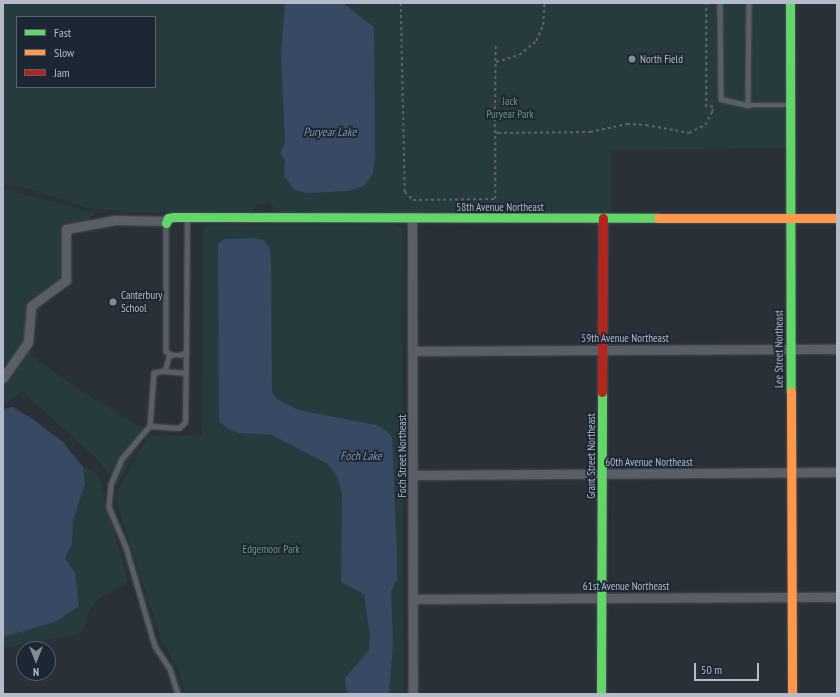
<!DOCTYPE html>
<style>
body{margin:0}
#map{position:relative;width:840px;height:697px;overflow:hidden;background:#2a3038;font-family:"PT Sans Narrow",sans-serif}
div>[style]{position:absolute}
[style*='--x']{left:calc(var(--x)*1px);top:calc(var(--y)*1px);width:calc(var(--w)*1px);rotate:calc(var(--a)*1deg)}
.green>*{inset:0;background:#273a3e}
.water>*{inset:0;background:#384963}
.path>*{height:1.5px;margin-top:-0.75px;transform-origin:0;background:repeating-linear-gradient(90deg,#5d636a 0 3px,transparent 0 6px)}
.roads{filter:drop-shadow(0 0 1px #484c53) drop-shadow(0 0 1px #484c53)}
.lane>*{height:4.5px;margin:-2.25px;padding:0 2.25px;transform-origin:2.25px;border-radius:2.25px;background:#5a5e66}
.street>*{height:9px;margin:-4.5px;padding:0 4.5px;transform-origin:4.5px;border-radius:4.5px;background:#5a5e66}
.fast>*{height:9px;margin:-4.5px;padding:0 4.5px;transform-origin:4.5px;border-radius:4.5px;background:#63d668}
.slow>*{height:9px;margin:-4.5px;padding:0 4.5px;transform-origin:4.5px;border-radius:4.5px;background:#ff974d}
.jam>*{height:9px;margin:-4.5px;padding:0 4.5px;transform-origin:4.5px;border-radius:4.5px;background:#b3261e}
.dots>*{width:11px;height:11px;translate:-50% -50%;box-sizing:border-box;border:2px solid #1d2633;border-radius:50%}
span{translate:-50% -50%;white-space:nowrap;text-align:center;line-height:1.15;-webkit-text-stroke:3.5px #1d2633;paint-order:stroke}
.poi-label{font-size:11px;color:#b4bcc9}
.left{translate:0 -50%;text-align:left}
.park-label{font-size:11px;color:#6b9a76}
.street-label{font-size:11px;color:#b4bcc9}
.water-label{font-size:12px;color:#7c92b1;font-style:italic}
.frame{position:absolute;inset:0;border:4px solid #b4bcc9;pointer-events:none}
.legend{position:absolute;left:16px;top:16px;width:140px;height:72px;box-sizing:border-box;background:#1d2633;border:1px solid #59626f;margin:0;padding:5px 7px;list-style:none;font-size:12px;color:#b4bcc9}
.legend li{display:flex;align-items:center;gap:8px;height:20px}
.legend b{width:20px;border:1px solid #59626f}
.north{position:absolute;left:16px;top:641px;width:40px;height:40px;box-sizing:border-box;background:#1d2633;border:1px solid #59626f;border-radius:50%;rotate:180deg;font-size:11px;font-weight:700;line-height:16px;text-align:center;color:#b4bcc9}
.north::after{content:'';display:block;margin:auto;width:14px;height:18px;background:#848b96;clip-path:polygon(50% 0,100% 100%,50% 72%,0 100%)}
.scale{position:absolute;left:694px;top:663px;width:65px;height:18px;box-sizing:border-box;border:2px solid #b4bcc9;border-top:0;padding-left:5px;font-size:12px;line-height:14px;white-space:nowrap;color:#b4bcc9;-webkit-text-stroke:3px #1d2633;paint-order:stroke}
</style>
<div id="map">
<div class="green">
<div style="clip-path:polygon(evenodd,3px 3px,786px 3px,785px 148px,611px 150px,611px 214px,281px 213px,267px 202px,257px 205px,252px 212px,136px 213px,87px 208px,34px 190px,3px 184px,3px 3px,17px 17px,155px 17px,155px 87px,17px 87px,17px 17px)"></div>
<div style="clip-path:polygon(3px 189px,96px 213px,88px 220px,66px 224px,62px 229px,62px 278px,28px 302px,24px 340px,3px 370px)"></div>
<div style="clip-path:polygon(203px 225px,396px 225px,402px 228px,404px 694px,185px 694px,178px 667px,161px 640px,116px 499px,118px 491px,144px 443px,151px 436px,202px 435px)"></div>
<div style="clip-path:polygon(42px 303px,37px 319px,31px 356px,83px 392px,150px 433px,141px 441px,117px 485px,100px 462px,22px 391px,3px 406px,3px 386px,32px 345px,35px 309px)"></div>
<div style="clip-path:polygon(83px 467px,98px 473px,128px 582px,99px 598px,89px 611px,84px 629px,78px 634px,3px 648px,3px 637px,29px 629px,75px 572px,65px 559px,72px 543px,73px 520px,85px 484px)"></div>
</div>
<div class="water">
<div style="clip-path:polygon(285px 3px,343px 3px,374px 27px,375px 158px,373px 174px,364px 186px,349px 191px,307px 193px,295px 190px,284px 176px,285px 160px,280px 153px,285px 143px,281px 53px)"></div>
<div style="clip-path:polygon(252px 238px,264px 240px,270px 249px,271px 261px,272px 393px,277px 399px,298px 410px,376px 425px,387px 431px,392px 437px,397px 556px,397px 579px,391px 591px,393px 644px,389px 694px,349px 694px,346px 689px,345px 678px,369px 650px,370px 636px,364px 594px,341px 582px,342px 496px,338px 478px,328px 464px,272px 435px,240px 433px,228px 429px,219px 421px,218px 244px,225px 239px)"></div>
<div style="clip-path:polygon(12px 407px,30px 417px,63px 442px,83px 467px,85px 484px,73px 520px,72px 543px,65px 559px,75px 572px,79px 606px,55px 622px,3px 637px,3px 409px)"></div>
</div>
<div class="path">
<div style="--x:401;--y:3;--w:189;--a:88.8"></div>
<div style="--x:405;--y:192;--w:11;--a:45"></div>
<div style="--x:413;--y:200;--w:82;--a:-0.7"></div>
<div style="--x:495;--y:199;--w:67;--a:-90"></div>
<div style="--x:496;--y:46;--w:86;--a:90.7"></div>
<div style="--x:495;--y:132;--w:3;--a:18"></div>
<div style="--x:498;--y:133;--w:92;--a:-0.6"></div>
<div style="--x:590;--y:132;--w:38;--a:-12"></div>
<div style="--x:627;--y:124;--w:19;--a:3"></div>
<div style="--x:646;--y:125;--w:44;--a:10.5"></div>
<div style="--x:689;--y:133;--w:18;--a:-27"></div>
<div style="--x:705;--y:125;--w:15;--a:-62"></div>
<div style="--x:712;--y:112;--w:5;--a:-79"></div>
<div style="--x:713;--y:107;--w:7;--a:180"></div>
<div style="--x:706;--y:107;--w:104;--a:-90"></div>
<div style="--x:496;--y:62;--w:24;--a:-17"></div>
<div style="--x:519;--y:55;--w:22;--a:-39"></div>
<div style="--x:536;--y:41;--w:17;--a:-66"></div>
<div style="--x:543;--y:25;--w:22;--a:-87"></div>
</div>
<div class="roads">
<div class="lane">
<div style="--x:720;--y:3;--w:96;--a:89.4"></div>
<div style="--x:721;--y:99;--w:28;--a:13"></div>
<div style="--x:749;--y:3;--w:102;--a:90.6"></div>
<div style="--x:748;--y:105;--w:42;--a:0"></div>
<div style="--x:166;--y:223;--w:128;--a:90"></div>
<div style="--x:166;--y:351;--w:7;--a:34"></div>
<div style="--x:172;--y:355;--w:8;--a:0"></div>
<div style="--x:180;--y:355;--w:7;--a:-27"></div>
<div style="--x:186;--y:352;--w:134;--a:-89.6"></div>
<div style="--x:170;--y:354;--w:18;--a:106"></div>
<div style="--x:165;--y:371;--w:11;--a:170"></div>
<div style="--x:154;--y:373;--w:53;--a:94.3"></div>
<div style="--x:150;--y:426;--w:29;--a:4"></div>
<div style="--x:179;--y:428;--w:8;--a:-45"></div>
<div style="--x:185;--y:422;--w:70;--a:-89.2"></div>
<div style="--x:165;--y:371;--w:21;--a:5"></div>
<div style="--x:150;--y:426;--w:43;--a:130.3"></div>
<div style="--x:122;--y:459;--w:28;--a:113"></div>
<div style="--x:111;--y:485;--w:22;--a:95"></div>
<div style="--x:109;--y:507;--w:43;--a:67"></div>
<div style="--x:126;--y:547;--w:103;--a:73.7"></div>
<div style="--x:155;--y:646;--w:27;--a:57"></div>
<div style="--x:170;--y:669;--w:26;--a:72"></div>
</div>
<div class="street">
<div style="--x:412;--y:219;--w:475;--a:89.9"></div>
<div style="--x:413;--y:351;--w:424;--a:-0.3"></div>
<div style="--x:3;--y:378;--w:44;--a:-55.2"></div>
<div style="--x:28;--y:342;--w:36;--a:-85"></div>
<div style="--x:31;--y:306;--w:44;--a:-36.6"></div>
<div style="--x:66;--y:280;--w:51;--a:-90"></div>
<div style="--x:66;--y:229;--w:50;--a:-10.4"></div>
<div style="--x:115;--y:220;--w:51;--a:1.1"></div>
<div style="--x:414;--y:475;--w:423;--a:-0.4"></div>
<div style="--x:414;--y:599;--w:423;--a:-0.3"></div>
</div>
<div class="fast">
<div style="--x:790;--y:3;--w:389;--a:89.9"></div>
<div style="--x:166;--y:223;--w:5;--a:-68"></div>
<div style="--x:168;--y:218;--w:6;--a:-9"></div>
<div style="--x:174;--y:217;--w:484;--a:0.1"></div>
<div style="--x:601;--y:694;--w:302;--a:-89.8"></div>
</div>
<div class="slow">
<div style="--x:658;--y:218;--w:179;--a:0"></div>
<div style="--x:791;--y:392;--w:302;--a:89.8"></div>
</div>
<div class="jam">
<div style="--x:602;--y:392;--w:174;--a:-89.7"></div>
</div>
</div>
<div class="dots">
<div style="left:632px;top:59px;background:#848b96"></div>
<div style="left:113px;top:302px;background:#848b96"></div>
</div>
<div class="poi-label">
<span class="left" style="left:640px;top:59px">North Field</span>
<span class="left" style="left:121px;top:302px">Canterbury<br>School</span>
</div>
<div class="park-label">
<span style="left:510px;top:108px">Jack<br>Puryear Park</span>
<span style="left:271px;top:549px">Edgemoor Park</span>
</div>
<div class="street-label">
<span style="left:500px;top:207px">58th Avenue Northeast</span>
<span style="left:625px;top:338px">59th Avenue Northeast</span>
<span style="left:779px;top:349px;rotate:-90deg">Lee Street Northeast</span>
<span style="left:402px;top:456px;rotate:-90deg">Foch Street Northeast</span>
<span style="left:591px;top:456px;rotate:-90deg">Grant Street Northeast</span>
<span style="left:649px;top:462px">60th Avenue Northeast</span>
<span style="left:626px;top:586px">61st Avenue Northeast</span>
</div>
<div class="water-label">
<span style="left:330px;top:132px">Puryear Lake</span>
<span style="left:361px;top:456px">Foch Lake</span>
</div>
<div class="frame"></div>
<ul class="legend">
<li><b style="height:5px;background:#63d668"></b>Fast</li>
<li><b style="height:5px;background:#ff974d"></b>Slow</li>
<li><b style="height:5px;background:#b3261e"></b>Jam</li>
</ul>
<div class="north">N</div>
<div class="scale">50 m</div>
</div>
